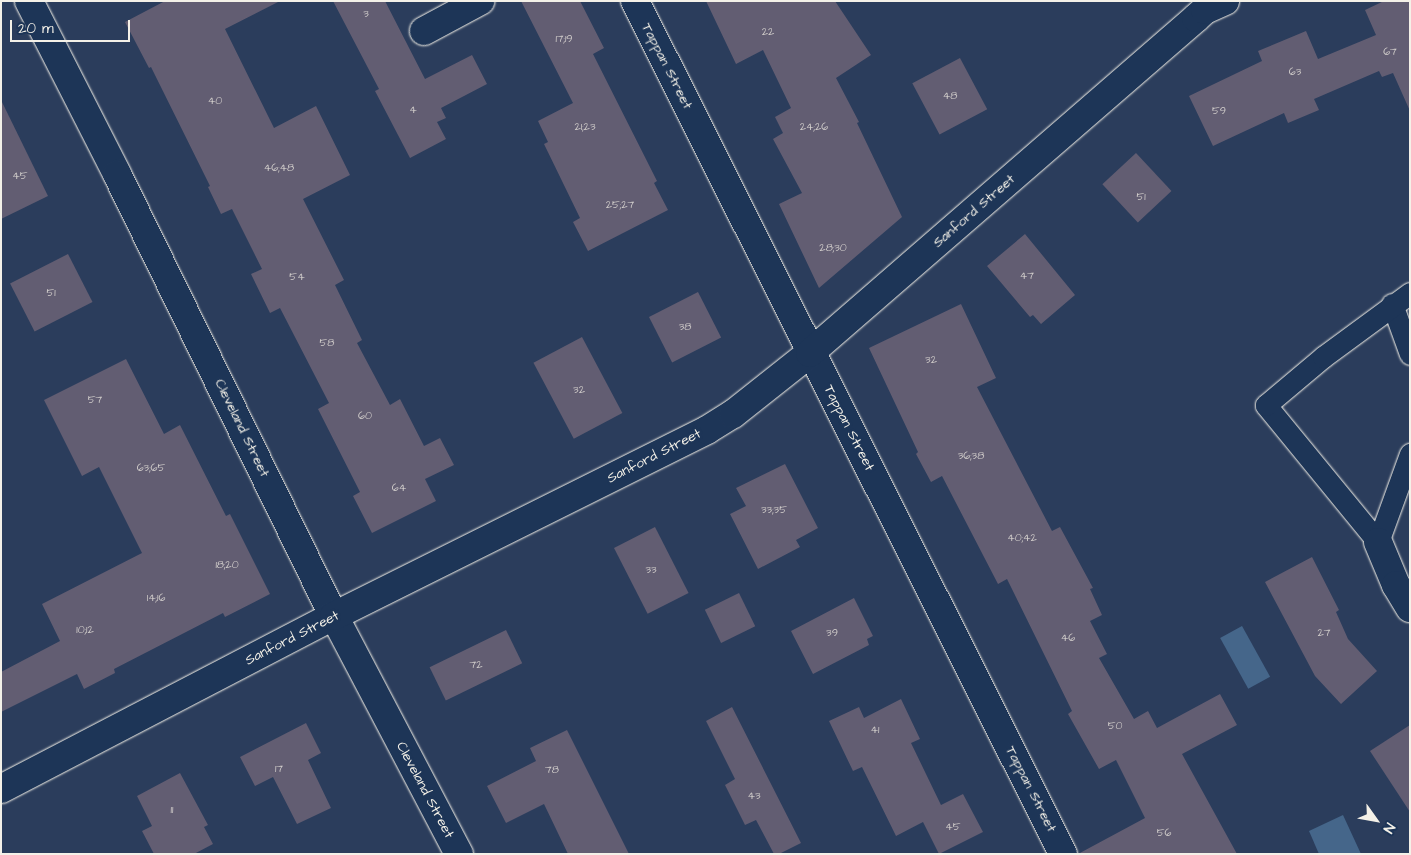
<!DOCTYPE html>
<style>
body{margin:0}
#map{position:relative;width:1411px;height:855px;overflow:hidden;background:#2b3d5c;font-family:"Architects Daughter",sans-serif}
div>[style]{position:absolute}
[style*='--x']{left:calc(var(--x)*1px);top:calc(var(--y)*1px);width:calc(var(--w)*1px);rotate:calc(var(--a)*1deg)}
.water>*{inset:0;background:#45668a;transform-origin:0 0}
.building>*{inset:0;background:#625d72;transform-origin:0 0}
.roads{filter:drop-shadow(0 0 1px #f4f1e8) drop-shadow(0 0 1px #f4f1e8)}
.lane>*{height:21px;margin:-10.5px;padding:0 10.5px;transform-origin:10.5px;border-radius:10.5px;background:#1d3557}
.street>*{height:28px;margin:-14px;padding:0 14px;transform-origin:14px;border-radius:14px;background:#1d3557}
span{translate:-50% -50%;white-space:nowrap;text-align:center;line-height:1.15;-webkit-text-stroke:5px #1d3557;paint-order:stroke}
.number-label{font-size:11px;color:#d0ccca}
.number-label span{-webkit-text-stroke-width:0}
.street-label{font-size:14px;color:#f4f1e8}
.frame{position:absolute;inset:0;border:2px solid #f4f1e8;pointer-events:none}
.north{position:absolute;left:1351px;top:795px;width:50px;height:50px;-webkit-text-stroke:4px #1d3557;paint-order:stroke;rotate:122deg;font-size:14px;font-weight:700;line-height:20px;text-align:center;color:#f4f1e8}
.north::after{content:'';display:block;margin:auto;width:18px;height:22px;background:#f4f1e8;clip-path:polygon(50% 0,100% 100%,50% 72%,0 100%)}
.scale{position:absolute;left:10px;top:20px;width:120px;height:22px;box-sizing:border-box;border:2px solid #f4f1e8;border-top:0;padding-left:6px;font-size:15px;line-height:18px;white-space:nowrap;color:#f4f1e8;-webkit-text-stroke:4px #1d3557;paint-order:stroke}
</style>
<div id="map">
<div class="water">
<div style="left:1242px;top:626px;width:58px;height:25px;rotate:61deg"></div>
<div style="clip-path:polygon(1343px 815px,1361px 854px,1319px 854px,1309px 831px)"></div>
</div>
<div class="building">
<div style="clip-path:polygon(165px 1px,280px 1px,225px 29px,274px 128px,316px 106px,350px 175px,303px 199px,344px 280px,335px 285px,362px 340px,357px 343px,390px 405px,400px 399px,424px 446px,440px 438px,454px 465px,425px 479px,436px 501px,372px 533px,353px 496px,360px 492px,318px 409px,329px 403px,280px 308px,270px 313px,251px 274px,262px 269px,232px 209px,221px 214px,208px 187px,210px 186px,151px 67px,149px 68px,125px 22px)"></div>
<div style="clip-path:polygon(333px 1px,385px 1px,425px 79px,472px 55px,487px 84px,441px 108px,446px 118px,437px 122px,446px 139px,410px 158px,375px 91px,379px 89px)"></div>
<div style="clip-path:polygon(521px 1px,580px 1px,604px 48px,593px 54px,657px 181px,654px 183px,668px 210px,588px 251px,573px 222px,580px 218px,544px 144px,548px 142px,538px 121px,573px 103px)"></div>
<div style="clip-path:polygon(706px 1px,835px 1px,871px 55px,836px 78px,859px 122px,857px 123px,902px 217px,819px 288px,779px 204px,802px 193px,773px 139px,783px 133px,775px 117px,791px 108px,763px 50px,736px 64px)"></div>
<div style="clip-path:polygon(1384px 1px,1410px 1px,1410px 111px,1393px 73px,1382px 77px,1379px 71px,1314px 99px,1319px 110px,1288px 123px,1284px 113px,1213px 146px,1189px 96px,1262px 61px,1258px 51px,1306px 31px,1318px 59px,1376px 35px,1365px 10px)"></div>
<div style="left:960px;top:58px;width:58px;height:54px;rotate:62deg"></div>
<div style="clip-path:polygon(1px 100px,48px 196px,1px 219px)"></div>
<div style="left:1136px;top:153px;width:52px;height:46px;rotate:47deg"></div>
<div style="clip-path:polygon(1025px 234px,1075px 295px,1041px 324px,1033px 315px,1030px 317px,987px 266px)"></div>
<div style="left:68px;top:254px;width:54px;height:65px;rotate:63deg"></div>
<div style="left:698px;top:292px;width:51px;height:55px;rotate:63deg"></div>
<div style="clip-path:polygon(961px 304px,996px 378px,977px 387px,1052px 531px,1060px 527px,1093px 588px,1090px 589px,1102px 615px,1090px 621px,1107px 654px,1099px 658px,1134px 719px,1148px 711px,1157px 728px,1220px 694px,1237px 725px,1182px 754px,1237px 854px,1078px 854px,1145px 818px,1116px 760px,1099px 769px,1068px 714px,1072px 711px,1007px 579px,998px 584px,942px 476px,931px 482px,916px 454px,918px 452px,869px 348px)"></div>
<div style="left:582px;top:337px;width:86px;height:55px;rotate:62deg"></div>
<div style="clip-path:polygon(126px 359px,164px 434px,180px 425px,226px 516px,230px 514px,270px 594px,225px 617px,223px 613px,114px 669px,115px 673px,84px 689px,77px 674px,1px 712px,1px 672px,60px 641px,42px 604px,142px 553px,99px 467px,82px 476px,44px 400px)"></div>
<div style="clip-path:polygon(785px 464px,818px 528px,796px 540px,800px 547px,758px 569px,730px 514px,746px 506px,736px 488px)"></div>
<div style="left:655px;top:527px;width:74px;height:46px;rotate:63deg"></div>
<div style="clip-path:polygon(1312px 557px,1339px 610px,1336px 612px,1348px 639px,1377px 671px,1341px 704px,1315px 676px,1265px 582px)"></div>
<div style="left:739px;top:593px;width:37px;height:38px;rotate:64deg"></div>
<div style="clip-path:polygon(854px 598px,873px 636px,867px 639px,869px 645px,813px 674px,791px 631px)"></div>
<div style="left:506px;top:630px;width:37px;height:85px;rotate:64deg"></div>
<div style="clip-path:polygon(901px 699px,920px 739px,911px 743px,941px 805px,963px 794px,983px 832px,939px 854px,923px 822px,896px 836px,862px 767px,853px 771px,829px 721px,859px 707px,864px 718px)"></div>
<div style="clip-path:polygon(732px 707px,801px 843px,779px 854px,774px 854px,756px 820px,745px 825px,725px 785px,735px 779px,706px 721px)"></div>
<div style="clip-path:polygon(306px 723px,321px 753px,308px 760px,331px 808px,297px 824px,273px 777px,255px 786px,240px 757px)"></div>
<div style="clip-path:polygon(1410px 725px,1410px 812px,1370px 751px)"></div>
<div style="clip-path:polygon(567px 730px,629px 854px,568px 854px,544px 804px,506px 823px,487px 786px,536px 761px,530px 748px)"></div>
<div style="clip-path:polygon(180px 773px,208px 825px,204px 827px,213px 844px,194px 854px,154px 854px,142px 831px,152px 826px,137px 796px)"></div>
</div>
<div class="roads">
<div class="lane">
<div style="--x:1392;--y:304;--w:53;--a:70.2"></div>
<div style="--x:1378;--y:542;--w:177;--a:-129.3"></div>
<div style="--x:1266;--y:405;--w:75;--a:-40.1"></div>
<div style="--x:1323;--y:357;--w:108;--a:-36.3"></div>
<div style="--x:1378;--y:542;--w:94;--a:-70"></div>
</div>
<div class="street">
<div style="--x:29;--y:1;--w:194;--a:63"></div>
<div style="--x:117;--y:174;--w:492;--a:63.9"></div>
<div style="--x:334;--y:616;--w:269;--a:62.3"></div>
<div style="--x:635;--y:1;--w:954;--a:63.35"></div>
<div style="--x:424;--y:31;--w:64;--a:-28.2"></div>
<div style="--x:1378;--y:542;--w:47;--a:67.3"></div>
<div style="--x:1396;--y:585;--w:27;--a:59"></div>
<div style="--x:1;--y:789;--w:375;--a:-27.5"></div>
<div style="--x:334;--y:616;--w:417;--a:-26.5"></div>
<div style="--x:707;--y:430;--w:31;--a:-32"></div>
<div style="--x:733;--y:414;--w:98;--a:-38.4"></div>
<div style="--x:810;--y:353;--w:511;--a:-40.95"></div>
<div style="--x:1196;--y:18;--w:12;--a:-42"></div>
<div style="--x:1205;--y:10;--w:22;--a:-24"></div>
</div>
</div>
<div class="number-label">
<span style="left:366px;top:14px">3</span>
<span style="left:768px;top:32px">22</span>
<span style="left:564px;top:39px">17;19</span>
<span style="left:1390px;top:52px">67</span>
<span style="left:1295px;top:72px">63</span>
<span style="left:950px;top:96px">48</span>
<span style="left:215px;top:101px">40</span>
<span style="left:413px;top:110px">4</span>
<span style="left:1219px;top:111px">59</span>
<span style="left:585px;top:127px">21;23</span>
<span style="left:814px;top:127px">24;26</span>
<span style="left:279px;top:168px">46;48</span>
<span style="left:20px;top:176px">45</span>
<span style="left:1141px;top:197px">51</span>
<span style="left:620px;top:205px">25;27</span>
<span style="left:833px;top:248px">28;30</span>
<span style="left:1027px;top:276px">47</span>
<span style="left:297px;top:277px">54</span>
<span style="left:51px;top:293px">51</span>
<span style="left:685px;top:327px">38</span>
<span style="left:327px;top:343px">58</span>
<span style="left:931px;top:360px">32</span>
<span style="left:579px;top:390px">32</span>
<span style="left:95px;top:400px">57</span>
<span style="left:365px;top:416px">60</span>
<span style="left:971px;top:456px">36;38</span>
<span style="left:151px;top:468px">63;65</span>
<span style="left:399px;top:488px">64</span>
<span style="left:774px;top:510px">33;35</span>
<span style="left:1022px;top:538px">40;42</span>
<span style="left:227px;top:565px">18;20</span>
<span style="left:651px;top:570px">33</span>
<span style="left:156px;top:598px">14;16</span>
<span style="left:85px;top:630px">10;12</span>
<span style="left:832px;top:633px">39</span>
<span style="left:1324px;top:633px">27</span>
<span style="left:1068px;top:638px">46</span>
<span style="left:476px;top:665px">72</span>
<span style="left:1115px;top:726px">50</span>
<span style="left:875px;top:730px">41</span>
<span style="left:279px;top:769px">17</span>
<span style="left:552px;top:770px">78</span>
<span style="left:754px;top:796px">43</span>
<span style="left:172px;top:810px">11</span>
<span style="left:953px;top:827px">45</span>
<span style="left:1164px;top:833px">56</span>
</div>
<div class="street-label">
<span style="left:667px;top:66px;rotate:63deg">Tappan Street</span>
<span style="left:974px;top:211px;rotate:-41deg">Sanford Street</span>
<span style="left:242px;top:428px;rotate:64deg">Cleveland Street</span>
<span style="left:849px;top:428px;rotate:63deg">Tappan Street</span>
<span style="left:654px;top:456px;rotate:-27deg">Sanford Street</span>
<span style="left:292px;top:638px;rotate:-27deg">Sanford Street</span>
<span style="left:1031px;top:789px;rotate:63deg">Tappan Street</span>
<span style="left:425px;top:790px;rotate:62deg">Cleveland Street</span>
</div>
<div class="frame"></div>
<div class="north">N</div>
<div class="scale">20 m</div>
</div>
